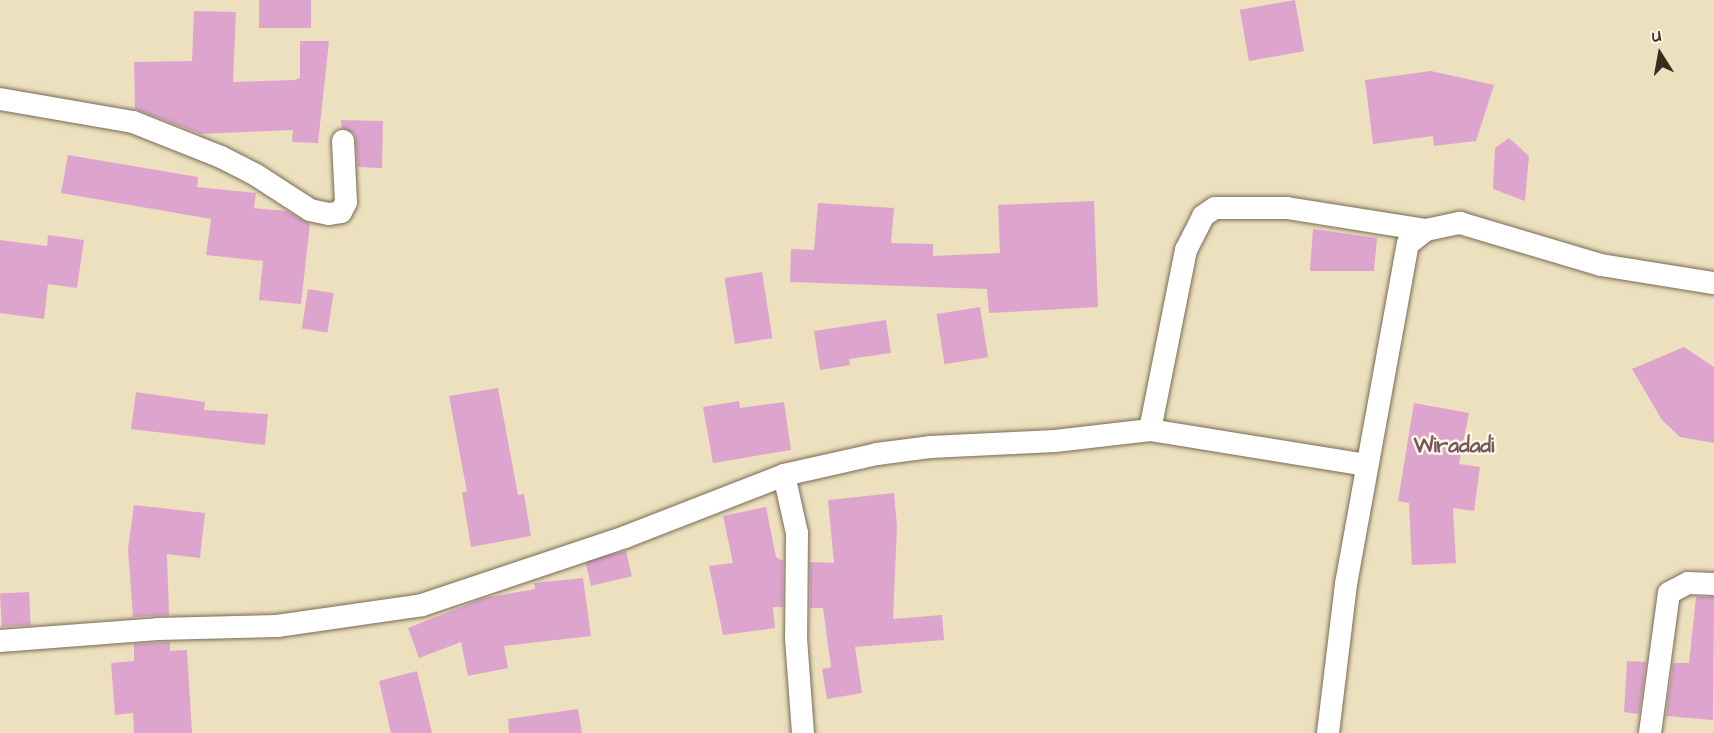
<!DOCTYPE html>
<style>
body{margin:0}
#map{position:relative;width:1714px;height:733px;overflow:hidden;background:#ede0be;font-family:"Architects Daughter",sans-serif}
div>[style]{position:absolute}
[style*='--x']{left:calc(var(--x)*1px);top:calc(var(--y)*1px);width:calc(var(--w)*1px);rotate:calc(var(--a)*1deg)}
.building>*{inset:0;background:#dda5ce;transform-origin:0 0}
.roads{filter:drop-shadow(0 0 2px #796a56) drop-shadow(0 0 2px #796a56)}
.street>*{height:22px;margin:-11px;padding:0 11px;transform-origin:11px;border-radius:11px;background:#fff}
span{translate:-50% -50%;white-space:nowrap;text-align:center;line-height:1.15;-webkit-text-stroke:5px #fcf5e5;paint-order:stroke}
.quarter-label{font-size:21px;color:#74555c;font-weight:700}
.north{position:absolute;left:1630px;top:24px;width:60px;height:60px;-webkit-text-stroke:4px #fcf5e5;paint-order:stroke;rotate:349deg;font-size:16px;font-weight:700;line-height:24px;text-align:center;color:#3b2a1e}
.north::after{content:'';display:block;margin:auto;width:21px;height:27px;background:#3b2a1e;clip-path:polygon(50% 0,100% 100%,50% 72%,0 100%)}
</style>
<div id="map">
<div class="building">
<div style="left:259px;top:0;width:52px;height:28px"></div>
<div style="left:1295px;top:0;width:52px;height:56px;rotate:80deg"></div>
<div style="clip-path:polygon(194px 11px,236px 12px,233px 82px,295px 80px,300px 78px,300px 41px,329px 41px,318px 143px,292px 142px,293px 130px,201px 134px,135px 109px,134px 62px,192px 61px)"></div>
<div style="clip-path:polygon(1431px 71px,1494px 85px,1476px 141px,1434px 146px,1433px 136px,1373px 144px,1365px 80px)"></div>
<div style="clip-path:polygon(341px 120px,383px 121px,382px 168px,358px 167px,355px 134px,342px 128px)"></div>
<div style="clip-path:polygon(1509px 138px,1529px 156px,1525px 201px,1493px 189px,1495px 148px)"></div>
<div style="clip-path:polygon(68px 155px,198px 177px,197px 187px,256px 193px,254px 208px,286px 211px,310px 224px,301px 304px,259px 300px,263px 261px,206px 255px,211px 219px,61px 193px)"></div>
<div style="clip-path:polygon(1094px 201px,1098px 307px,989px 313px,987px 289px,790px 282px,791px 249px,814px 250px,818px 203px,894px 208px,891px 243px,933px 244px,933px 256px,1000px 253px,998px 205px)"></div>
<div style="clip-path:polygon(1313px 229px,1377px 238px,1374px 271px,1310px 271px)"></div>
<div style="clip-path:polygon(48px 235px,84px 240px,77px 288px,48px 284px,44px 319px,0 313px,0 240px,47px 246px)"></div>
<div style="left:762px;top:272px;width:67px;height:38px;rotate:81deg"></div>
<div style="left:308px;top:289px;width:26px;height:40px;rotate:9deg"></div>
<div style="left:980px;top:307px;width:51px;height:44px;rotate:81deg"></div>
<div style="clip-path:polygon(886px 320px,891px 353px,849px 359px,850px 365px,820px 370px,814px 331px)"></div>
<div style="clip-path:polygon(1684px 347px,1714px 367px,1714px 443px,1680px 437px,1662px 420px,1632px 369px)"></div>
<div style="clip-path:polygon(498px 388px,518px 495px,524px 494px,531px 536px,471px 547px,462px 492px,467px 492px,449px 396px)"></div>
<div style="clip-path:polygon(136px 392px,205px 402px,204px 410px,268px 414px,265px 445px,131px 429px)"></div>
<div style="clip-path:polygon(739px 401px,740px 408px,784px 402px,791px 450px,713px 463px,703px 407px)"></div>
<div style="clip-path:polygon(1414px 403px,1469px 413px,1459px 464px,1480px 467px,1474px 511px,1453px 508px,1456px 563px,1412px 565px,1409px 503px,1398px 501px)"></div>
<div style="clip-path:polygon(894px 493px,897px 526px,893px 619px,942px 615px,944px 640px,855px 647px,862px 693px,827px 699px,822px 669px,831px 667px,823px 608px,810px 608px,810px 562px,834px 563px,828px 500px)"></div>
<div style="clip-path:polygon(134px 505px,205px 513px,200px 558px,167px 554px,169px 615px,133px 617px,128px 549px)"></div>
<div style="clip-path:polygon(766px 507px,776px 557px,783px 561px,783px 607px,773px 607px,775px 628px,723px 635px,709px 566px,733px 563px,723px 516px)"></div>
<div style="left:626px;top:551px;width:26px;height:42px;rotate:77deg"></div>
<div style="clip-path:polygon(583px 578px,591px 636px,504px 646px,508px 668px,468px 676px,461px 642px,419px 658px,408px 628px,484px 598px,535px 589px,534px 583px)"></div>
<div style="left:29px;top:592px;width:33px;height:29px;rotate:87deg"></div>
<div style="clip-path:polygon(1696px 597px,1714px 597px,1713px 720px,1666px 716px,1673px 663px,1689px 663px)"></div>
<div style="clip-path:polygon(170px 642px,170px 651px,187px 650px,192px 733px,134px 733px,133px 713px,115px 715px,111px 663px,134px 661px,134px 644px)"></div>
<div style="clip-path:polygon(1627px 661px,1646px 662px,1639px 714px,1624px 712px)"></div>
<div style="clip-path:polygon(417px 671px,432px 733px,391px 733px,379px 681px)"></div>
<div style="clip-path:polygon(578px 709px,582px 733px,509px 733px,508px 719px)"></div>
</div>
<div class="roads">
<div class="street">
<div style="--x:0;--y:99;--w:135;--a:9.8"></div>
<div style="--x:133;--y:122;--w:95;--a:21.7"></div>
<div style="--x:221;--y:157;--w:39;--a:27"></div>
<div style="--x:256;--y:175;--w:64;--a:32.9"></div>
<div style="--x:310;--y:210;--w:19;--a:12"></div>
<div style="--x:329;--y:214;--w:12;--a:-9"></div>
<div style="--x:341;--y:212;--w:11;--a:-63"></div>
<div style="--x:346;--y:202;--w:61;--a:-92.8"></div>
<div style="--x:1150;--y:430;--w:184;--a:-78.7"></div>
<div style="--x:1186;--y:250;--w:38;--a:-63"></div>
<div style="--x:1203;--y:216;--w:14;--a:-34"></div>
<div style="--x:1215;--y:208;--w:72;--a:0"></div>
<div style="--x:1287;--y:208;--w:141;--a:9"></div>
<div style="--x:784;--y:475;--w:59;--a:77.4"></div>
<div style="--x:797;--y:533;--w:105;--a:90.5"></div>
<div style="--x:796;--y:638;--w:95;--a:85.8"></div>
<div style="--x:0;--y:641;--w:158;--a:-4.3"></div>
<div style="--x:158;--y:629;--w:119;--a:-1.4"></div>
<div style="--x:277;--y:626;--w:147;--a:-8.2"></div>
<div style="--x:422;--y:605;--w:214;--a:-18.5"></div>
<div style="--x:625;--y:537;--w:171;--a:-21.3"></div>
<div style="--x:784;--y:475;--w:95;--a:-12.7"></div>
<div style="--x:877;--y:454;--w:53;--a:-7.5"></div>
<div style="--x:930;--y:447;--w:125;--a:-2.7"></div>
<div style="--x:1055;--y:441;--w:96;--a:-6.6"></div>
<div style="--x:1150;--y:430;--w:220;--a:9.2"></div>
<div style="--x:1328;--y:733;--w:150;--a:-83.1"></div>
<div style="--x:1346;--y:584;--w:346;--a:-79.7"></div>
<div style="--x:1408;--y:244;--w:23;--a:-38"></div>
<div style="--x:1426;--y:230;--w:35;--a:-12"></div>
<div style="--x:1460;--y:223;--w:147;--a:16.6"></div>
<div style="--x:1601;--y:265;--w:114;--a:9.1"></div>
<div style="--x:1650;--y:733;--w:141;--a:-82.3"></div>
<div style="--x:1669;--y:593;--w:21;--a:-28"></div>
<div style="--x:1688;--y:583;--w:26;--a:2"></div>
</div>
</div>
<div class="quarter-label">
<span style="left:1454px;top:446px">Wiradadi</span>
</div>
<div class="north">U</div>
</div>
